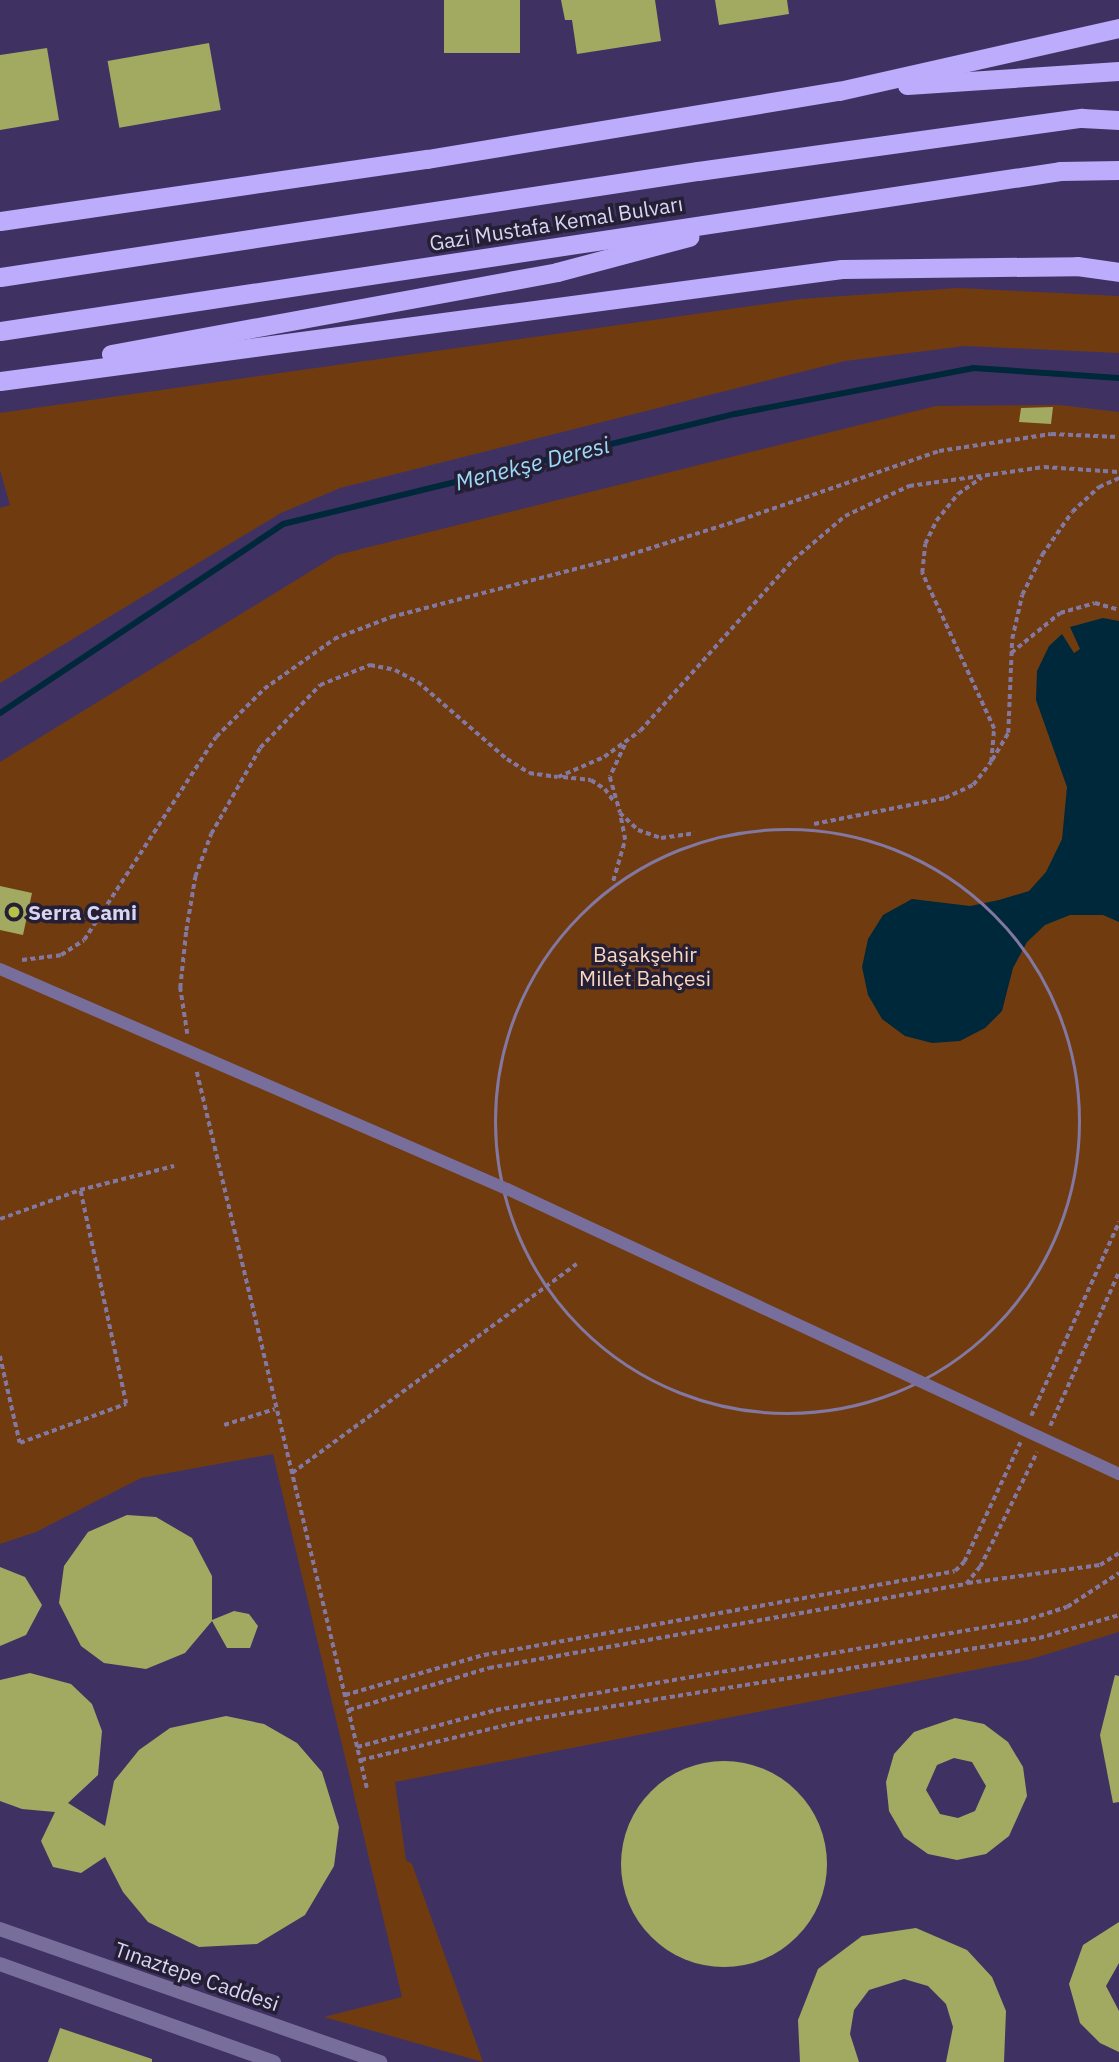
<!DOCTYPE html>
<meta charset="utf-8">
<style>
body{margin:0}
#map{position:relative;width:1119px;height:2062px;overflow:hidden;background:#3f3263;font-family:"IBM Plex Sans",sans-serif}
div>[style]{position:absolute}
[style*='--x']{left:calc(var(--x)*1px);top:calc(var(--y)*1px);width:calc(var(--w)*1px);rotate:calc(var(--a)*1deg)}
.green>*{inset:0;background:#713b10}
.water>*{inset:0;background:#00283b}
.stream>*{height:6px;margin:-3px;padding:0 3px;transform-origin:3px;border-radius:3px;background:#00283b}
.building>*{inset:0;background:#a2aa62;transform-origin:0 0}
.round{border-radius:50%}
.path>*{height:3.5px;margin-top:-1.75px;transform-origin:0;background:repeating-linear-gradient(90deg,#8278a1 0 5px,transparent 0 8.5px)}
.path>.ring{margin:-1.75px;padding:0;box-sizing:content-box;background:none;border:3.5px solid #8278a1;border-radius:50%}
.pedestrian>*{height:12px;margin:-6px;padding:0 6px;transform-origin:6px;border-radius:6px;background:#786e9c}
.tertiary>*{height:14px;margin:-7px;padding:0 7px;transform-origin:7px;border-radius:7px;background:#786e9c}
.trunk>*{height:19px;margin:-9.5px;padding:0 9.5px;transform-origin:9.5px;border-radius:9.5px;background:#bdabfb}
.dots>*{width:19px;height:19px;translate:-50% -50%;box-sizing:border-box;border:4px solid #241f35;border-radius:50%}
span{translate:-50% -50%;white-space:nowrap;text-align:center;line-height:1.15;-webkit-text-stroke:7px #241f35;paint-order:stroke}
.street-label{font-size:21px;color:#d9d4f2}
.poi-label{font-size:21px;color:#d9d4f2;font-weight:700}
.left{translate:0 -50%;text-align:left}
.park-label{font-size:21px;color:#fad6bf}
.water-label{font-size:23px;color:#9ed8f9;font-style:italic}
</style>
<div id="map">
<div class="green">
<div style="clip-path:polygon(958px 288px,1119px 296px,1119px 353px,965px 346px,845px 361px,340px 488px,281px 513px,0 683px,0 508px,10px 505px,0 470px,0 413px,801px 299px)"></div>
<div style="clip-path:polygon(1059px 405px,1119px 412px,1119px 1632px,1031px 1659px,395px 1782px,406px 1860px,412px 1864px,483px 2062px,324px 2017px,402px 1997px,273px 1454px,141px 1478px,36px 1532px,0 1544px,0 762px,337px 555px,936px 406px)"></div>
</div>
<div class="water">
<div style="clip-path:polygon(1103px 618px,1119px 621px,1119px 922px,1103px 915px,1070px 915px,1045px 925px,1027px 942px,1013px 968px,1002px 1011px,985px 1028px,960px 1041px,932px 1043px,905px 1036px,882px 1019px,868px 995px,862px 967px,868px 939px,883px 915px,912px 899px,970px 906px,999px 900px,1029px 891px,1046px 872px,1062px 839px,1067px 787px,1036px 700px,1037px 671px,1049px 646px,1062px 634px,1074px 653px,1080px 649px,1070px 627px)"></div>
</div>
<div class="stream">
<div style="--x:0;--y:713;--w:340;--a:-33.7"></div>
<div style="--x:283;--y:524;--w:465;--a:-13.7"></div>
<div style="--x:735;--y:414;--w:242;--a:-10.9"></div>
<div style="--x:973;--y:368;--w:146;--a:3.9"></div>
</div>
<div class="building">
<div style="left:444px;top:0;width:76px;height:53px"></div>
<div style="clip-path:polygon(561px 0,655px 0,661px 41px,577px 54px,572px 20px,565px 20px)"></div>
<div style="clip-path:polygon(715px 0,787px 0,789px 14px,719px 25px)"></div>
<div style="left:209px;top:43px;width:68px;height:103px;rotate:80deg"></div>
<div style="clip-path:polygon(47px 48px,59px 120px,0 130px,0 55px)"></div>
<div style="clip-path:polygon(1053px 407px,1051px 424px,1019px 422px,1021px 408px)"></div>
<div style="clip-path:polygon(0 886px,32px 893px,23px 935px,0 930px)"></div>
<div style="clip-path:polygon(127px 1515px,156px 1517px,192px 1538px,212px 1576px,212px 1620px,234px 1611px,249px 1614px,258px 1626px,250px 1648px,227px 1648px,212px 1621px,185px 1653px,146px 1669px,104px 1663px,81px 1646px,59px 1603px,64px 1566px,88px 1532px)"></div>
<div style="clip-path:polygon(0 1567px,25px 1577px,42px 1605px,26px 1635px,0 1646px)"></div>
<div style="clip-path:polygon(30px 1673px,71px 1684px,92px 1704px,102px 1731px,98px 1775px,68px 1803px,105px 1826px,114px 1781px,139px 1750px,170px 1728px,226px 1716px,264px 1724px,297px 1743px,322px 1772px,339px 1827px,334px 1866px,305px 1915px,257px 1944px,199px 1947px,148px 1922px,123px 1892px,105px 1857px,81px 1873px,53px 1867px,41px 1841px,55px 1812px,22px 1809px,0 1801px,0 1680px)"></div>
<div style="clip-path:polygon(1115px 1675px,1119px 1676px,1119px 1802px,1113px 1803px,1100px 1735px)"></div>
<div style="clip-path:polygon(evenodd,955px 1718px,984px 1724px,1008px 1742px,1023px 1767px,1027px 1796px,1009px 1836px,986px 1854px,957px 1860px,928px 1854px,904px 1837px,889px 1811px,886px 1782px,894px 1754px,914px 1732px,955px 1718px,954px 1758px,972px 1762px,986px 1786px,975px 1811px,958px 1818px,940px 1814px,926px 1790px,937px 1765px,954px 1758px)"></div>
<div class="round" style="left:621px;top:1761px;width:206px;height:206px"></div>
<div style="clip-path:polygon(1119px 1922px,1119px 1963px,1106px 1986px,1119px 2011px,1119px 2052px,1100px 2043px,1080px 2023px,1069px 1984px,1083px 1945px)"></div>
<div style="clip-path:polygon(916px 1928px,967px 1950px,992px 1977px,1006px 2011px,1004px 2062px,946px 2062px,953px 2027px,946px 2004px,928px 1986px,904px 1979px,869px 1990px,854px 2010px,850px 2034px,859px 2062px,800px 2062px,798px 2020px,818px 1969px,862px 1936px)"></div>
<div style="clip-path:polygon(60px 2028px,152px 2059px,152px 2062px,48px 2062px)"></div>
</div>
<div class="path">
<div style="--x:1011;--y:653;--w:63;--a:-39.2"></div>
<div style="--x:1060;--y:613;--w:36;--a:-16"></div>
<div style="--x:1095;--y:603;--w:25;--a:16"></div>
<div style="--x:625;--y:745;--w:35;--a:115"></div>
<div style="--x:610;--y:777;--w:37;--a:74"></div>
<div style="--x:620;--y:813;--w:25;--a:43"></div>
<div style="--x:638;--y:830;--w:24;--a:19"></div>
<div style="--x:661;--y:838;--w:34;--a:-8"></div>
<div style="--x:992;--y:760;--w:31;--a:-59"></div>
<div style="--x:1008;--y:733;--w:94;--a:-87.6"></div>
<div style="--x:1012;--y:639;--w:45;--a:-77.2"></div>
<div style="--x:1022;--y:595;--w:45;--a:-63.4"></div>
<div style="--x:1042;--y:555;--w:52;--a:-55.1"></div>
<div style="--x:1072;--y:512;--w:37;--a:-43"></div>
<div style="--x:1099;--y:487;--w:22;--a:-24"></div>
<div style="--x:563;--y:777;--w:28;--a:6"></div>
<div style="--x:591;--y:780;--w:17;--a:33"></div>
<div style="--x:605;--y:789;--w:14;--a:54"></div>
<div style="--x:814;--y:824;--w:134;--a:-11.2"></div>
<div style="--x:945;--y:798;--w:31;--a:-25"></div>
<div style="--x:973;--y:785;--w:29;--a:-52"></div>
<div style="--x:991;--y:762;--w:33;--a:-85"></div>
<div style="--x:994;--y:729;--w:172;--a:-114.8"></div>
<div style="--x:922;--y:573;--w:29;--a:-84"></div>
<div style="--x:925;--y:544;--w:25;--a:-64"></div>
<div style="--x:936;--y:521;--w:35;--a:-51"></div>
<div style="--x:958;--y:494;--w:29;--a:-35"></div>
<div class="ring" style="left:496px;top:830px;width:580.5px;height:580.5px"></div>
<div style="--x:613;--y:881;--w:43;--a:-73.7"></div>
<div style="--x:625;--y:840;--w:26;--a:-101"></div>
<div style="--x:22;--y:960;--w:39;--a:-7"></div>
<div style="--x:61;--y:955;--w:27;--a:-33"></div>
<div style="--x:84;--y:940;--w:242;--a:-57"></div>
<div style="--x:216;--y:737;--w:68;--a:-45"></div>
<div style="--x:264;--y:689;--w:86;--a:-35.5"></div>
<div style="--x:334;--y:639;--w:61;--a:-21.1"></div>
<div style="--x:391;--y:617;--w:239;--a:-14.6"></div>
<div style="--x:622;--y:557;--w:124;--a:-17.4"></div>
<div style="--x:740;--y:520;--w:211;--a:-19.1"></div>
<div style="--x:939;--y:451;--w:113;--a:-8.6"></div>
<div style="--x:1051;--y:434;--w:68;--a:2.5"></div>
<div style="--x:187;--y:1034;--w:47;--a:-98.7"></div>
<div style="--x:180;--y:988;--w:57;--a:-84"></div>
<div style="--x:186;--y:931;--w:55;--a:-80.5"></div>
<div style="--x:195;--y:877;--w:46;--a:-69.6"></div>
<div style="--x:211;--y:834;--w:99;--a:-60.3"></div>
<div style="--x:260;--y:748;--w:87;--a:-46.4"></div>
<div style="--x:320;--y:685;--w:54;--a:-21.8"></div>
<div style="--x:370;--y:665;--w:25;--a:11"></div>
<div style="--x:395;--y:670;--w:26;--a:28"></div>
<div style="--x:418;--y:682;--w:118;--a:40.9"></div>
<div style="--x:507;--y:759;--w:26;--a:32"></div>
<div style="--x:529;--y:773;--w:29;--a:8"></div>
<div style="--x:558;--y:777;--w:50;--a:-23.5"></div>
<div style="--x:604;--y:757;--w:44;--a:-35.8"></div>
<div style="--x:640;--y:731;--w:229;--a:-48.2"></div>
<div style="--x:793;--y:560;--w:68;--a:-40.2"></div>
<div style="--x:845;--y:516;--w:71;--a:-25.1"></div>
<div style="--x:909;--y:486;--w:136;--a:-8"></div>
<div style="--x:1044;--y:467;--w:75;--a:3.8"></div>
<div style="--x:197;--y:1072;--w:736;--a:76.64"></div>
<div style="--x:0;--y:1219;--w:85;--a:-19.9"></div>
<div style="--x:80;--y:1190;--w:97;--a:-14.3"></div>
<div style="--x:0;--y:1356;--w:89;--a:77.1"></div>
<div style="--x:20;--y:1443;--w:113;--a:-20.2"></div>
<div style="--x:126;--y:1404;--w:219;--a:-102.1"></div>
<div style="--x:1031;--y:1416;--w:213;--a:-65.6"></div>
<div style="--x:224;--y:1425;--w:53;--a:-17.4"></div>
<div style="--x:1050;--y:1426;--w:169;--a:-65.9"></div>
<div style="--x:292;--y:1473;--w:353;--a:-36.3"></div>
<div style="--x:968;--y:1583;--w:133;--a:-7.8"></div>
<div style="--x:1100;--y:1565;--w:22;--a:-32"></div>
<div style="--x:345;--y:1695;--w:145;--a:-16.1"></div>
<div style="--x:484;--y:1655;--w:478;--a:-10.1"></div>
<div style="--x:955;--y:1571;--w:13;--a:-45"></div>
<div style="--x:964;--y:1562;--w:132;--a:-64.8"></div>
<div style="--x:349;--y:1710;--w:146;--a:-16.7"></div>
<div style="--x:489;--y:1668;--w:484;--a:-10"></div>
<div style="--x:966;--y:1584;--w:22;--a:-51"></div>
<div style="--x:980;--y:1567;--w:128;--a:-63.6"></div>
<div style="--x:357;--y:1747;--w:144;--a:-14.9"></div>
<div style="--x:496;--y:1710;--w:534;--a:-9.59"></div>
<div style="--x:1023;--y:1621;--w:46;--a:-17.7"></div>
<div style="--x:1067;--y:1607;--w:62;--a:-33.2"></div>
<div style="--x:361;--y:1760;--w:171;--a:-13.5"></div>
<div style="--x:527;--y:1720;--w:519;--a:-9.1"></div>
<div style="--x:1039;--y:1638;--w:83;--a:-16"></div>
</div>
<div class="pedestrian">
<div style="--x:0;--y:969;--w:553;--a:23.46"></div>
<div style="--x:507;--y:1189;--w:675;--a:24.97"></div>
</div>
<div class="tertiary">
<div style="--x:0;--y:1929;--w:403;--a:19.3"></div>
<div style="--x:0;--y:1964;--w:291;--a:19.7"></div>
</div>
<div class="trunk">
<div style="--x:907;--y:85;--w:212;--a:-3.8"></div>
<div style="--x:0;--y:221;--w:431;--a:-8.3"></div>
<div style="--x:427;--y:159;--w:418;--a:-9.4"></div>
<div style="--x:839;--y:91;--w:287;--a:-12.7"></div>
<div style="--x:0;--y:277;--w:706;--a:-8.64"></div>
<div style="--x:698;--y:171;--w:388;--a:-7.9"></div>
<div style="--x:1082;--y:118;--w:37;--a:3"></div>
<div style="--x:0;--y:331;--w:1072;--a:-8.58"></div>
<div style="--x:1060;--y:171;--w:59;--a:-1"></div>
<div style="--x:111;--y:354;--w:453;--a:-10.4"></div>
<div style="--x:557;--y:272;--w:137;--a:-14.9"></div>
<div style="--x:0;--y:381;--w:849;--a:-7.58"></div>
<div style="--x:842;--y:269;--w:235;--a:-0.7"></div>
<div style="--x:1077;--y:266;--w:42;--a:8.1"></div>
</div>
<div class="dots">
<div style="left:14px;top:912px;background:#b7c148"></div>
</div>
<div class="street-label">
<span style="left:556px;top:223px;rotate:-9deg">Gazi Mustafa Kemal Bulvarı</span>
<span style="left:197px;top:1976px;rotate:19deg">Tınaztepe Caddesi</span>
</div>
<div class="poi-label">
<span class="left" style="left:28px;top:912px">Serra Cami</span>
</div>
<div class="park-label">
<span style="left:645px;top:966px">Başakşehir<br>Millet Bahçesi</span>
</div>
<div class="water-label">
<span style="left:532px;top:463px;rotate:-14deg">Menekşe Deresi</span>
</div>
</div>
